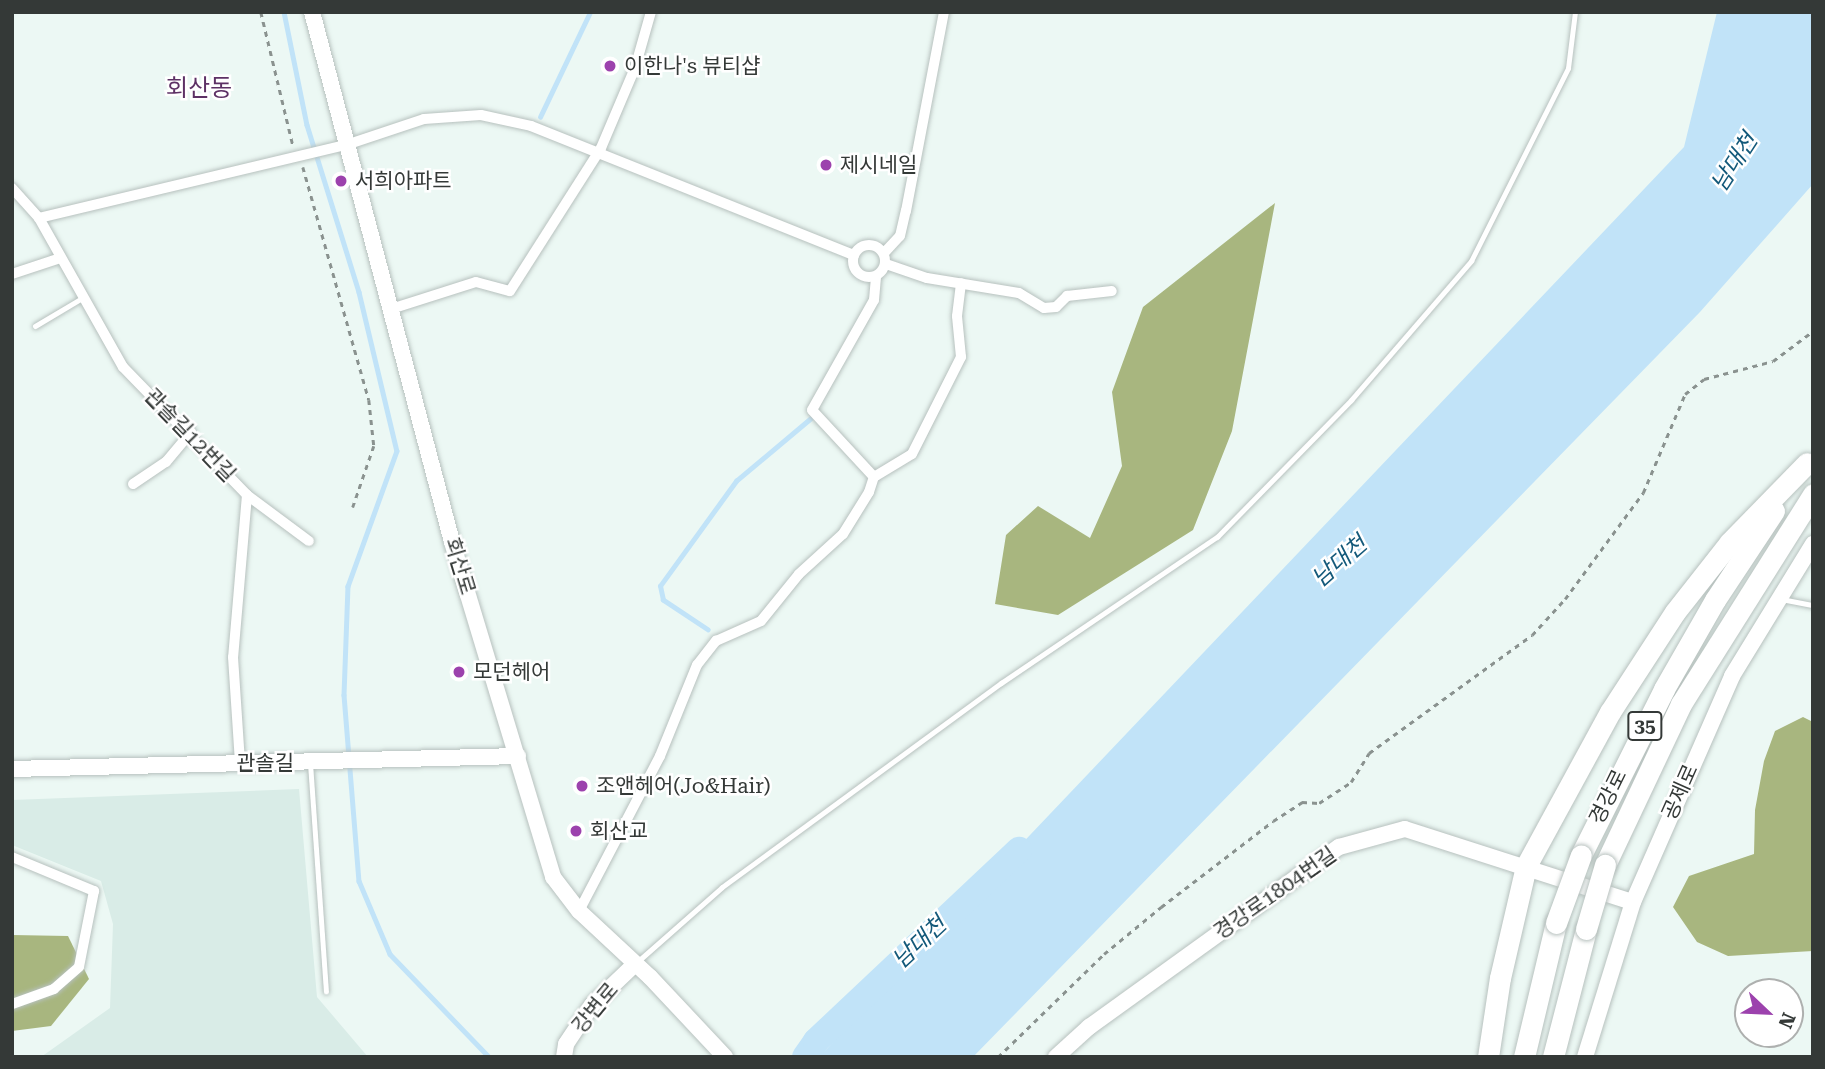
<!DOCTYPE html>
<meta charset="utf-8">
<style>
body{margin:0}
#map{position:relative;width:1825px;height:1069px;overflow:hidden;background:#ecf8f4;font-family:"Roboto Serif","Noto Sans KR",serif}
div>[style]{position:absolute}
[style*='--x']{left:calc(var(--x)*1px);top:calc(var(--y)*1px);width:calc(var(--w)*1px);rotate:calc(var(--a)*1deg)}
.built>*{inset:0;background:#d9ece7}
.forest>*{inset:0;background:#a8b67f}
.water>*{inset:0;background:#c1e3f8}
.stream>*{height:4.5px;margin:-2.25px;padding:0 2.25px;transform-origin:2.25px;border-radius:2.25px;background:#c1e3f8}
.river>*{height:26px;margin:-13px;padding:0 13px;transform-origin:13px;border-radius:13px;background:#c1e3f8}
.path>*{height:2.5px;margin-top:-1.25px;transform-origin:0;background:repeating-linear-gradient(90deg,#8a928f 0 5px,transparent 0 10px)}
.roads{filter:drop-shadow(0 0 2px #b7c1be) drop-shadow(0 0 2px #b7c1be)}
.lane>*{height:5px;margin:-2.5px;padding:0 2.5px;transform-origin:2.5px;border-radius:2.5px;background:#fff}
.street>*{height:10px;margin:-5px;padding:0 5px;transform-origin:5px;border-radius:5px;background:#fff}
.street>.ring{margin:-5px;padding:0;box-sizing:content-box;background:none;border:10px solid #fff;border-radius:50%}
.secondary>*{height:16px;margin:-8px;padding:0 8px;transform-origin:8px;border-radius:8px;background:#fff}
.highway>*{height:21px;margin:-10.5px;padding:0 10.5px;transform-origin:10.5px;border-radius:10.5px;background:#fff}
.bridges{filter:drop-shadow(0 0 2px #b7c1be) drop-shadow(0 0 2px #b7c1be)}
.highway-bridge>*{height:21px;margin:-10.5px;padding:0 10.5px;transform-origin:10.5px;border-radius:10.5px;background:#fff}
.dots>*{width:19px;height:19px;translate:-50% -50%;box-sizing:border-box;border:4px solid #fff;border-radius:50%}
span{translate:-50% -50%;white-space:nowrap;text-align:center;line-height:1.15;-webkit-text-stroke:5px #fff;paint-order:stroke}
.shield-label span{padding:2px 5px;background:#fff;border:2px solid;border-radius:5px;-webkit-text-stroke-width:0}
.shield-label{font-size:19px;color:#343937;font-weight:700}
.poi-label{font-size:21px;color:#343937}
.left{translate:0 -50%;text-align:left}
.street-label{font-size:21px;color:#343937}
.water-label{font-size:23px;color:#13597a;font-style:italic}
.quarter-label{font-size:24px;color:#5d3165}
.frame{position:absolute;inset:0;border:14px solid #343937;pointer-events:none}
.north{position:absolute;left:1734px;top:978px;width:70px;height:70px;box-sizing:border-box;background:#fff;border:2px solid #aeb0af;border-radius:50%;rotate:113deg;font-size:19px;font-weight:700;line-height:28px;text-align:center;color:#343937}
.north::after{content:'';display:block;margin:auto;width:24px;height:32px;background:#9c42ad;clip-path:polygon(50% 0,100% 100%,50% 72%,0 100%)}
</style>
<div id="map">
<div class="built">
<div style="clip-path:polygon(299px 789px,317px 997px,368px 1057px,41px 1057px,110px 1008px,113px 924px,101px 881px,12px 845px,12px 800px)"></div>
</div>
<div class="forest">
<div style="clip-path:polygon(1275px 203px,1232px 431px,1193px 530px,1058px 615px,995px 604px,1006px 535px,1038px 506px,1090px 538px,1122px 466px,1112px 392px,1143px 307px)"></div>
<div style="clip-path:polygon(1803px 717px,1813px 722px,1813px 951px,1728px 956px,1697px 942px,1673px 907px,1689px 876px,1754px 854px,1755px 810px,1764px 761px,1775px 731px)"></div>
<div style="clip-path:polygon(12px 935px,68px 936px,89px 979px,51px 1026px,12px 1031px)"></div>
</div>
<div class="water">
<div style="clip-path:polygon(1717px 12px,1813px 12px,1813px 184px,1700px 312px,973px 1057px,819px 1057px,1684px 147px)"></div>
</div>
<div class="stream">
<div style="--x:284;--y:12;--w:115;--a:78.5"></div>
<div style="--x:307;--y:125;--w:175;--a:72.7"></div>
<div style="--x:359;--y:292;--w:163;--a:76.6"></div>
<div style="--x:397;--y:451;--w:144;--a:109.9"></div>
<div style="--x:348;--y:586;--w:109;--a:92.1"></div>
<div style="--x:344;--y:695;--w:187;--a:85.4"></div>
<div style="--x:359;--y:881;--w:79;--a:67"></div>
<div style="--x:390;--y:954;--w:143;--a:46.1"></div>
<div style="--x:540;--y:117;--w:116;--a:-64.5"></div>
<div style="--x:708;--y:630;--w:54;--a:-146.3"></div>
<div style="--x:663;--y:600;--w:14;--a:-102"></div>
<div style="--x:660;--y:586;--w:130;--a:-54.1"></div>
<div style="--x:736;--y:481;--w:97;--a:-40"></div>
</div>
<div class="river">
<div style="--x:805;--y:1057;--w:19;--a:-55"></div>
<div style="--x:816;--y:1041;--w:279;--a:-43.3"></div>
</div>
<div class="path">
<div style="--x:261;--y:12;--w:137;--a:76.5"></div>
<div style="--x:303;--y:167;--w:242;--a:74.2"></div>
<div style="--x:369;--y:400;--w:46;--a:83.8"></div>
<div style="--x:374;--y:446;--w:65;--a:109"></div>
<div style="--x:998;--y:1057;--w:148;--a:-44.2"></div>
<div style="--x:1104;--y:954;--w:74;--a:-39.5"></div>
<div style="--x:1161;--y:907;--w:141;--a:-37.5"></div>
<div style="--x:1273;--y:821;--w:35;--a:-33"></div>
<div style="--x:1302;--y:802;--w:17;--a:3"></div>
<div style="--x:1319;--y:803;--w:38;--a:-33"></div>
<div style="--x:1351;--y:782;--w:34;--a:-58"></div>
<div style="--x:1369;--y:753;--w:201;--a:-35.9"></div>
<div style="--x:1532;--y:635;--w:49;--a:-47.5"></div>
<div style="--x:1565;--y:599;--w:132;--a:-53.7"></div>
<div style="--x:1643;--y:493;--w:108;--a:-67"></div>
<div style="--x:1685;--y:394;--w:24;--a:-38"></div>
<div style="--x:1704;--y:379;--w:71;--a:-14.6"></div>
<div style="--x:1773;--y:361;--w:50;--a:-36.9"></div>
</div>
<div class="roads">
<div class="lane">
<div style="--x:35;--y:326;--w:55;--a:-30.8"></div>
<div style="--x:1781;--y:599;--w:33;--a:11"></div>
<div style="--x:310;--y:763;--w:229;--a:86"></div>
<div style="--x:637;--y:962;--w:113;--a:-41.4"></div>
<div style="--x:722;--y:887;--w:346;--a:-36.2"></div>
<div style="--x:1001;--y:683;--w:261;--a:-34.1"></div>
<div style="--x:1217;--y:537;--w:192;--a:-45.6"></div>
<div style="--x:1351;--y:400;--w:184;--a:-49.2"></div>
<div style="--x:1471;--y:261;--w:216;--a:-63.3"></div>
<div style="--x:1568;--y:68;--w:56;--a:-82.9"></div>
</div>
<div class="street">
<div style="--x:12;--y:188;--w:40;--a:48"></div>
<div style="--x:39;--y:218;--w:171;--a:60.6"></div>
<div style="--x:123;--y:367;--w:178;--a:45.9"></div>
<div style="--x:247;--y:495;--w:163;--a:94.9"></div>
<div style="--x:233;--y:657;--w:106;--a:86.2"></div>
<div style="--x:39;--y:218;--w:319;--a:-13.4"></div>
<div style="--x:349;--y:144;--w:79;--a:-18.4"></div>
<div style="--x:424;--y:119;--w:57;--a:-4"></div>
<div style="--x:481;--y:115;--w:51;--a:12.4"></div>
<div style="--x:531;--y:126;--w:348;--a:21.8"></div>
<div class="ring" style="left:853px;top:245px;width:22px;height:22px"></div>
<div style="--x:884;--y:253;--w:23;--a:-47"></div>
<div style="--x:900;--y:236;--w:26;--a:-77"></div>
<div style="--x:906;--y:211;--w:203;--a:-79.2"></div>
<div style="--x:886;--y:264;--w:43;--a:18.9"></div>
<div style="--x:927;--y:278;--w:93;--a:9.3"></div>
<div style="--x:1019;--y:293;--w:29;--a:31"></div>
<div style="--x:1044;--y:308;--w:12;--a:-5"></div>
<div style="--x:1056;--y:307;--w:16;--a:-45"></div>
<div style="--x:1067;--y:296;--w:45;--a:-6.3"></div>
<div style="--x:12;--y:274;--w:51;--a:-18.4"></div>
<div style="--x:391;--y:309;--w:89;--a:-17.6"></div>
<div style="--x:476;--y:282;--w:35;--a:15"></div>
<div style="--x:510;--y:291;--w:169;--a:-57.5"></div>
<div style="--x:601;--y:148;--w:87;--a:-67"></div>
<div style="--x:635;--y:68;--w:58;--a:-74.1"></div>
<div style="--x:874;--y:477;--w:44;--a:-31.2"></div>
<div style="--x:912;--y:454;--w:109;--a:-63.2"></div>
<div style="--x:961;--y:357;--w:41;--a:-95.6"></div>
<div style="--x:957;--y:316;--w:33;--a:-83"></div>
<div style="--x:133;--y:484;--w:40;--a:-34"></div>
<div style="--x:166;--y:462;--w:39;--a:-50"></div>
<div style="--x:247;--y:495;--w:77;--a:36.6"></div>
<div style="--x:12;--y:857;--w:89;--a:22.5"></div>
<div style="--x:94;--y:891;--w:77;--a:101.2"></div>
<div style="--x:79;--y:967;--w:33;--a:139"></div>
<div style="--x:54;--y:989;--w:45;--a:160.3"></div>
<div style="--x:579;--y:911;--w:175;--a:-62.4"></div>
<div style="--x:660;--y:756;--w:98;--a:-67.9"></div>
<div style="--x:697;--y:665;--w:31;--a:-52"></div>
<div style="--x:716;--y:641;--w:49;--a:-24"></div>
<div style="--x:761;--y:621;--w:60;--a:-51"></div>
<div style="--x:799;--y:574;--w:59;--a:-42.3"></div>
<div style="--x:843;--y:534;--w:49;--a:-58.2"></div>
<div style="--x:869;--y:492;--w:16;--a:-72"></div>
<div style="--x:874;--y:477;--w:91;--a:-132.8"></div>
<div style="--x:812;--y:410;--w:126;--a:-60.6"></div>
<div style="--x:874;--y:300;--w:23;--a:-85"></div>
</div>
<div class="secondary">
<div style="--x:312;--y:12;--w:548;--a:75.2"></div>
<div style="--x:452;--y:542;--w:350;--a:73.2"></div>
<div style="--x:553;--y:877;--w:43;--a:52.6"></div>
<div style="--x:579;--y:911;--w:97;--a:42.9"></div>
<div style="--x:650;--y:977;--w:110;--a:46.8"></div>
<div style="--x:12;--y:769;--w:506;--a:-1.47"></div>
<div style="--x:564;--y:1057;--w:13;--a:-81"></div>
<div style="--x:566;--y:1044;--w:47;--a:-56.3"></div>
<div style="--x:592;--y:1005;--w:59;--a:-43.6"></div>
<div style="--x:1056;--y:1057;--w:45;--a:-42.3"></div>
<div style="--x:1089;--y:1027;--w:308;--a:-35.8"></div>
<div style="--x:1339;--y:847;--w:68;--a:-15.3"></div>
<div style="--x:1405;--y:829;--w:239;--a:17.8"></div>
<div style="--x:1585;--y:1057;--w:162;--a:-72.8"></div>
<div style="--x:1633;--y:902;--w:247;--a:-66.3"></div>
<div style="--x:1732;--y:676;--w:155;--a:-58.5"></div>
</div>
<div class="highway">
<div style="--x:1581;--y:855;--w:186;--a:-63.4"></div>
<div style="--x:1664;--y:689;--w:103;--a:-60.2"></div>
<div style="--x:1715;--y:600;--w:107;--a:-56.5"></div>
<div style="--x:1605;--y:865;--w:178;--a:-64.7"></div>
<div style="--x:1681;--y:704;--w:248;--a:-57.8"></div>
<div style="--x:1488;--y:1057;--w:80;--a:-81.4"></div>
<div style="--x:1500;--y:978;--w:115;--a:-76.9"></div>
<div style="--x:1526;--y:866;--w:175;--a:-61.4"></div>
<div style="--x:1610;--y:712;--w:119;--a:-57"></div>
<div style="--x:1675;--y:612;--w:89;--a:-51.8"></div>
<div style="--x:1730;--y:542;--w:110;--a:-45.7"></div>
<div style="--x:1524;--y:1057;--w:138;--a:-76.6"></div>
<div style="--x:1553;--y:1057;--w:132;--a:-75.5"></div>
</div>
</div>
<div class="bridges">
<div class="highway-bridge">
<div style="--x:1556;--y:923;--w:72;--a:-69.8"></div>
<div style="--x:1586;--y:929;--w:67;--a:-73.5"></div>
</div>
</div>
<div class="dots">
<div style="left:610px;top:66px;background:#9c42ad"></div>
<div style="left:826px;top:165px;background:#9c42ad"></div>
<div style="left:341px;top:181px;background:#9c42ad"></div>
<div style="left:459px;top:672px;background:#9c42ad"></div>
<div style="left:582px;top:786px;background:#9c42ad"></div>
<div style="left:576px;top:831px;background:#9c42ad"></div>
</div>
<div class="shield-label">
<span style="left:1645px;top:726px">35</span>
</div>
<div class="poi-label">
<span class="left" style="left:624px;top:66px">이한나's 뷰티샵</span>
<span class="left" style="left:840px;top:165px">제시네일</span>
<span class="left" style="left:355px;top:181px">서희아파트</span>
<span class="left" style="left:473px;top:672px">모던헤어</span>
<span class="left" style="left:596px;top:786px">조앤헤어(Jo&amp;Hair)</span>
<span class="left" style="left:590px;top:831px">회산교</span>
</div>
<div class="street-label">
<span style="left:190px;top:435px;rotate:46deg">관솔길12번길</span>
<span style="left:460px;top:566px;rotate:73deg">회산로</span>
<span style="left:265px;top:763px">관솔길</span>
<span style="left:1680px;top:792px;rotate:-66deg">공제로</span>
<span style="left:1608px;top:797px;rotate:-64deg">경강로</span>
<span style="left:1275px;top:893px;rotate:-35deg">경강로1804번길</span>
<span style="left:595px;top:1008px;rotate:-50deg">강변로</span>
</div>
<div class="water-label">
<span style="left:1735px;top:163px;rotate:-57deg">남대천</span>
<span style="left:1340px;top:562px;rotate:-41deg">남대천</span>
<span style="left:920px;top:943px;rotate:-43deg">남대천</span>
</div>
<div class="quarter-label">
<span style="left:199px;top:89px">회산동</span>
</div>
<div class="frame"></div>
<div class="north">N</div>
</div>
